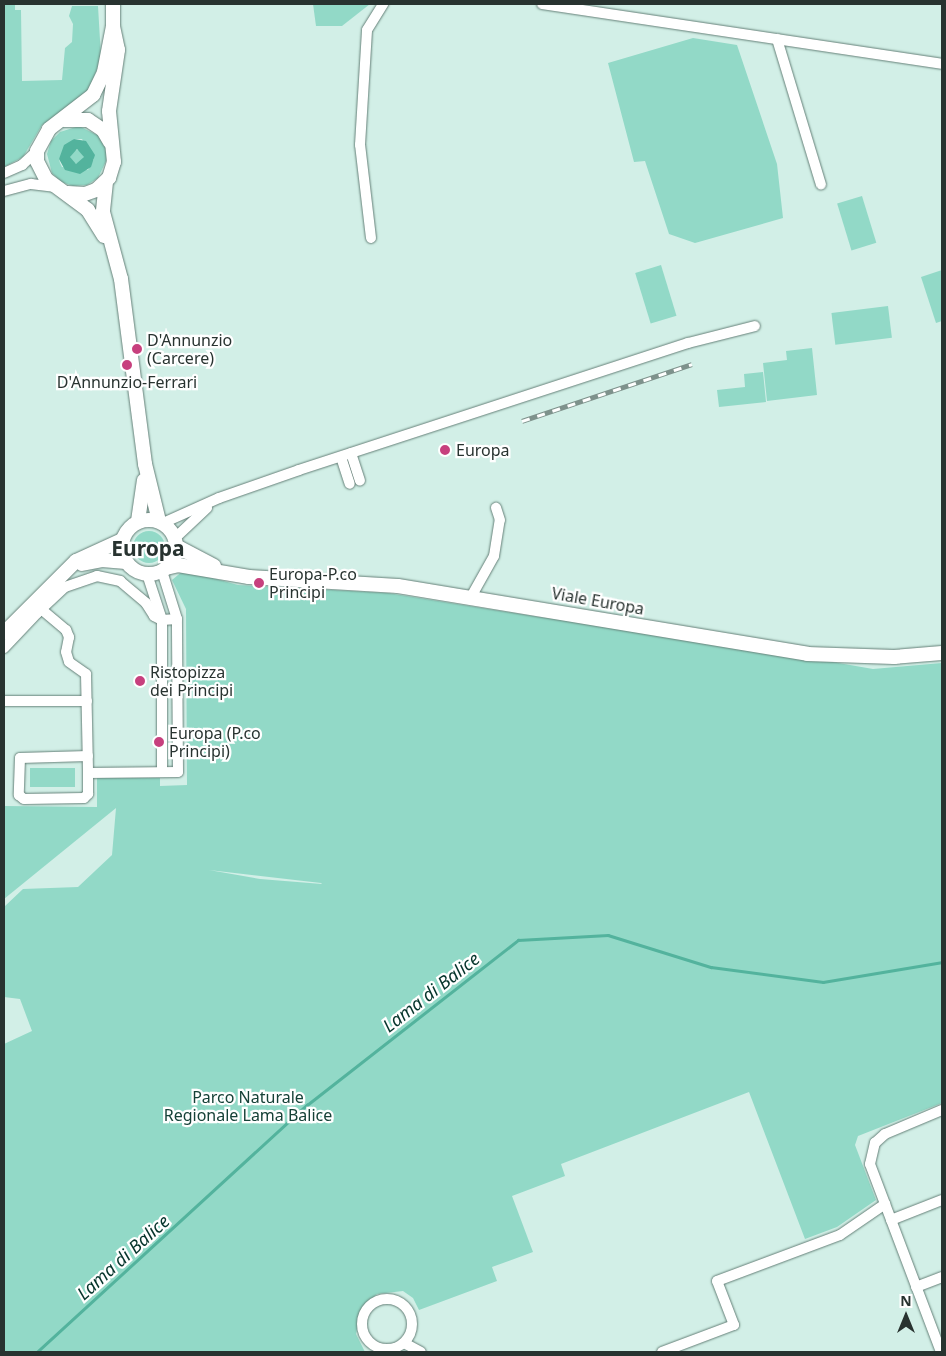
<!DOCTYPE html>
<style>
body{margin:0}
#map{position:relative;width:946px;height:1356px;overflow:hidden;background:#d2efe7;font-family:"Noto Sans",sans-serif}
div>[style]{position:absolute}
[style*='--x']{left:calc(var(--x)*1px);top:calc(var(--y)*1px);width:calc(var(--w)*1px);rotate:calc(var(--a)*1deg)}
.green>*{inset:0;background:#92d9c7;transform-origin:0 0}
.round{border-radius:50%}
.water>*{inset:0;background:#53b39d}
.stream>*{height:2.5px;margin:-1.25px;padding:0 1.25px;transform-origin:1.25px;border-radius:1.25px;background:#53b39d}
.roads{filter:drop-shadow(0 0 1px #658078) drop-shadow(0 0 1px #658078)}
.minor>*{height:10px;margin:-5px;padding:0 5px;transform-origin:5px;border-radius:5px;background:#fff}
.minor>.ring{margin:-5px;padding:0;box-sizing:content-box;background:none;border:10px solid #fff;border-radius:50%}
.major>*{height:14px;margin:-7px;padding:0 7px;transform-origin:7px;border-radius:7px;background:#fff}
.major>.ring{margin:-7px;padding:0;box-sizing:content-box;background:none;border:14px solid #fff;border-radius:50%}
.rail>*{height:4.5px;margin-top:-2.25px;transform-origin:0;background:repeating-linear-gradient(90deg,#fff 0 8px,#7e928c 0 16px);box-sizing:border-box;border-block:1px solid #7e928c}
.dots>*{width:14px;height:14px;translate:-50% -50%;box-sizing:border-box;border:2px solid #fff;border-radius:50%}
span{translate:-50% -50%;white-space:nowrap;text-align:center;line-height:1.15;-webkit-text-stroke:4.5px #fff;paint-order:stroke}
.poi-label{font-size:16px;color:#283330}
.left{translate:0 -50%;text-align:left}
.street-label{font-size:16px;color:#283330}
.park-label{font-size:16px;color:#154137}
.water-label{font-size:18px;color:#05342b;font-style:italic}
.district-label{font-size:21px;color:#283330;font-weight:700}
.frame{position:absolute;inset:0;border:5px solid #283330;pointer-events:none}
.north{position:absolute;left:881px;top:1291px;width:50px;height:50px;-webkit-text-stroke:4px #fff;paint-order:stroke;rotate:0deg;font-size:14px;font-weight:700;line-height:20px;text-align:center;color:#283330}
.north::after{content:'';display:block;margin:auto;width:18px;height:22px;background:#283330;clip-path:polygon(50% 0,100% 100%,50% 72%,0 100%)}
</style>
<div id="map">
<div class="green">
<div style="clip-path:polygon(4px 4px,15px 4px,15px 10px,21px 10px,22px 81px,62px 80px,65px 48px,72px 42px,73px 24px,69px 16px,72px 6px,98px 6px,101px 57px,91px 87px,73px 106px,42px 125px,23px 157px,4px 167px)"></div>
<div style="clip-path:polygon(313px 4px,370px 4px,342px 26px,316px 26px)"></div>
<div style="clip-path:polygon(693px 38px,737px 45px,777px 164px,783px 218px,695px 243px,669px 234px,645px 161px,634px 162px,608px 63px)"></div>
<div style="clip-path:polygon(evenodd,79px 126px,99px 136px,105px 146px,107px 159px,98px 178px,87px 185px,73px 186px,61px 182px,52px 173px,47px 154px,51px 141px,60px 132px,79px 126px,74px 139px,82px 139px,94px 159px,88px 170px,62px 167px,60px 163px,59px 159px,74px 139px)"></div>
<div class="round" style="left:70px;top:150px;width:14px;height:14px"></div>
<div style="left:862px;top:196px;width:49px;height:26px;rotate:73deg"></div>
<div style="left:661px;top:265px;width:53px;height:27px;rotate:73deg"></div>
<div style="clip-path:polygon(942px 270px,942px 321px,936px 323px,921px 277px)"></div>
<div style="left:888px;top:306px;width:32px;height:57px;rotate:83deg"></div>
<div style="clip-path:polygon(812px 348px,817px 395px,767px 401px,763px 363px,787px 360px,786px 351px)"></div>
<div style="clip-path:polygon(763px 372px,766px 402px,719px 407px,717px 390px,745px 387px,744px 374px)"></div>
<div class="round" style="left:133px;top:531px;width:32px;height:32px"></div>
<div style="clip-path:polygon(evenodd,184px 570px,238px 585px,388px 593px,539px 617px,619px 625px,873px 669px,942px 663px,942px 1103px,858px 1136px,855px 1145px,876px 1200px,837px 1227px,805px 1239px,749px 1092px,561px 1164px,565px 1176px,512px 1196px,533px 1252px,492px 1267px,497px 1281px,419px 1310px,413px 1298px,403px 1291px,377px 1294px,361px 1310px,356px 1334px,365px 1352px,4px 1352px,4px 1044px,32px 1031px,20px 999px,4px 997px,4px 907px,23px 889px,78px 887px,112px 855px,116px 808px,4px 899px,4px 806px,97px 807px,97px 778px,160px 778px,160px 786px,187px 785px,186px 609px,172px 580px,184px 570px,209px 870px,321px 883px,322px 884px,260px 879px,209px 870px)"></div>
<div style="left:30px;top:768px;width:45px;height:19px"></div>
</div>
<div class="water">
<div style="clip-path:polygon(evenodd,74px 139px,86px 141px,95px 155px,91px 167px,80px 174px,65px 170px,59px 159px,64px 145px,74px 139px,77px 149px,84px 157px,76px 164px,70px 157px,77px 149px)"></div>
</div>
<div class="stream">
<div style="--x:37;--y:1352;--w:366;--a:-42.5"></div>
<div style="--x:307;--y:1105;--w:268;--a:-38"></div>
<div style="--x:518;--y:940;--w:90;--a:-3.2"></div>
<div style="--x:608;--y:935;--w:108;--a:17.3"></div>
<div style="--x:711;--y:967;--w:113;--a:7.6"></div>
<div style="--x:823;--y:982;--w:121;--a:-9.5"></div>
</div>
<div class="roads">
<div class="minor">
<div style="--x:542;--y:4;--w:404;--a:8.5"></div>
<div style="--x:777;--y:39;--w:152;--a:73.2"></div>
<div style="--x:4;--y:173;--w:20;--a:-24"></div>
<div style="--x:22;--y:165;--w:21;--a:-43"></div>
<div style="--x:4;--y:191;--w:28;--a:-15"></div>
<div style="--x:31;--y:184;--w:23;--a:7"></div>
<div style="--x:371;--y:238;--w:94;--a:-96.7"></div>
<div style="--x:360;--y:145;--w:115;--a:-86.5"></div>
<div style="--x:367;--y:30;--w:31;--a:-58"></div>
<div style="--x:351;--y:453;--w:29;--a:72"></div>
<div style="--x:341;--y:457;--w:28;--a:72"></div>
<div style="--x:163;--y:523;--w:61;--a:-24.1"></div>
<div style="--x:219;--y:498;--w:85;--a:-19.3"></div>
<div style="--x:299;--y:470;--w:409;--a:-18.1"></div>
<div style="--x:688;--y:343;--w:69;--a:-14.2"></div>
<div style="--x:175;--y:538;--w:44;--a:-43.2"></div>
<div style="--x:147;--y:574;--w:48;--a:71.9"></div>
<div style="--x:162;--y:620;--w:152;--a:90"></div>
<div style="--x:471;--y:597;--w:47;--a:-60.7"></div>
<div style="--x:494;--y:556;--w:36;--a:-81"></div>
<div style="--x:500;--y:520;--w:13;--a:-108"></div>
<div style="--x:37;--y:613;--w:38;--a:-43"></div>
<div style="--x:65;--y:587;--w:34;--a:-19"></div>
<div style="--x:97;--y:576;--w:24;--a:12"></div>
<div style="--x:120;--y:581;--w:34;--a:40"></div>
<div style="--x:146;--y:603;--w:15;--a:58"></div>
<div style="--x:154;--y:616;--w:9;--a:27"></div>
<div style="--x:162;--y:620;--w:15;--a:-4"></div>
<div style="--x:4;--y:648;--w:54;--a:-46.5"></div>
<div style="--x:41;--y:609;--w:33;--a:40"></div>
<div style="--x:66;--y:630;--w:8;--a:67"></div>
<div style="--x:69;--y:637;--w:15;--a:101"></div>
<div style="--x:66;--y:652;--w:10;--a:73"></div>
<div style="--x:69;--y:662;--w:21;--a:35"></div>
<div style="--x:86;--y:674;--w:99;--a:88.8"></div>
<div style="--x:88;--y:773;--w:90;--a:-0.6"></div>
<div style="--x:178;--y:772;--w:153;--a:-90.4"></div>
<div style="--x:177;--y:619;--w:50;--a:-107.4"></div>
<div style="--x:4;--y:701;--w:83;--a:0"></div>
<div style="--x:88;--y:756;--w:68;--a:178.3"></div>
<div style="--x:20;--y:758;--w:37;--a:92"></div>
<div style="--x:19;--y:795;--w:6;--a:39"></div>
<div style="--x:24;--y:799;--w:60;--a:-1"></div>
<div style="--x:84;--y:798;--w:6;--a:-45"></div>
<div style="--x:88;--y:794;--w:21;--a:-90"></div>
<div style="--x:891;--y:1220;--w:55;--a:-21.4"></div>
<div style="--x:916;--y:1287;--w:28;--a:-21"></div>
<div class="ring" style="left:362px;top:1299px;width:40px;height:40px"></div>
<div style="--x:404;--y:1343;--w:19;--a:28"></div>
<div style="--x:662;--y:1352;--w:77;--a:-20.6"></div>
<div style="--x:734;--y:1325;--w:47;--a:-111.1"></div>
<div style="--x:717;--y:1281;--w:131;--a:-20.5"></div>
<div style="--x:840;--y:1235;--w:55;--a:-34.6"></div>
<div style="--x:941;--y:1352;--w:201;--a:-110.7"></div>
<div style="--x:870;--y:1164;--w:22;--a:-77"></div>
<div style="--x:875;--y:1143;--w:13;--a:-42"></div>
<div style="--x:885;--y:1134;--w:62;--a:-22.8"></div>
</div>
<div class="major">
<div style="--x:64;--y:120;--w:24;--a:0"></div>
<div style="--x:88;--y:120;--w:18;--a:34"></div>
<div style="--x:103;--y:130;--w:14;--a:60"></div>
<div style="--x:106;--y:182;--w:30;--a:96"></div>
<div style="--x:103;--y:212;--w:69;--a:75"></div>
<div style="--x:121;--y:279;--w:187;--a:82.6"></div>
<div style="--x:145;--y:464;--w:59;--a:76.2"></div>
<div style="--x:68;--y:193;--w:17;--a:3"></div>
<div style="--x:85;--y:194;--w:12;--a:-20"></div>
<div style="--x:96;--y:190;--w:18;--a:-43"></div>
<div style="--x:109;--y:178;--w:17;--a:-73"></div>
<div style="--x:114;--y:162;--w:51;--a:-95.6"></div>
<div style="--x:109;--y:111;--w:62;--a:-81.6"></div>
<div style="--x:118;--y:50;--w:25;--a:-102"></div>
<div style="--x:113;--y:26;--w:22;--a:-90"></div>
<div style="--x:104;--y:236;--w:31;--a:-122"></div>
<div style="--x:88;--y:210;--w:52;--a:-143.6"></div>
<div style="--x:46;--y:179;--w:20;--a:-117"></div>
<div style="--x:37;--y:161;--w:10;--a:-90"></div>
<div style="--x:37;--y:151;--w:25;--a:-61"></div>
<div style="--x:49;--y:129;--w:56;--a:-37.7"></div>
<div style="--x:93;--y:95;--w:25;--a:-64"></div>
<div style="--x:104;--y:72;--w:47;--a:-78.9"></div>
<div class="ring" style="left:122px;top:520px;width:40px;height:40px"></div>
<div style="--x:138;--y:521;--w:41;--a:-81.7"></div>
<div style="--x:176;--y:546;--w:43;--a:27.8"></div>
<div style="--x:82;--y:564;--w:20;--a:-11"></div>
<div style="--x:102;--y:560;--w:24;--a:5"></div>
<div style="--x:166;--y:568;--w:12;--a:-14"></div>
<div style="--x:178;--y:565;--w:72;--a:9.6"></div>
<div style="--x:249;--y:577;--w:149;--a:3.5"></div>
<div style="--x:398;--y:586;--w:415;--a:9.4"></div>
<div style="--x:807;--y:654;--w:87;--a:2"></div>
<div style="--x:894;--y:657;--w:48;--a:-4.8"></div>
<div style="--x:4;--y:633;--w:102;--a:-45"></div>
<div style="--x:76;--y:561;--w:51;--a:-24.5"></div>
</div>
</div>
<div class="rail">
<div style="--x:522;--y:421;--w:179;--a:-18.5"></div>
</div>
<div class="dots">
<div style="left:137px;top:349px;background:#c7407e"></div>
<div style="left:127px;top:365px;background:#c7407e"></div>
<div style="left:445px;top:450px;background:#c7407e"></div>
<div style="left:259px;top:583px;background:#c7407e"></div>
<div style="left:140px;top:681px;background:#c7407e"></div>
<div style="left:159px;top:742px;background:#c7407e"></div>
</div>
<div class="poi-label">
<span class="left" style="left:147px;top:349px">D'Annunzio<br>(Carcere)</span>
<span style="left:127px;top:382px">D'Annunzio-Ferrari</span>
<span class="left" style="left:456px;top:450px">Europa</span>
<span class="left" style="left:269px;top:583px">Europa-P.co<br>Principi</span>
<span class="left" style="left:150px;top:681px">Ristopizza<br>dei Principi</span>
<span class="left" style="left:169px;top:742px">Europa (P.co<br>Principi)</span>
</div>
<div class="street-label">
<span style="left:598px;top:601px;rotate:10deg">Viale Europa</span>
</div>
<div class="park-label">
<span style="left:248px;top:1106px">Parco Naturale<br>Regionale Lama Balice</span>
</div>
<div class="water-label">
<span style="left:431px;top:992px;rotate:-38deg">Lama di Balice</span>
<span style="left:123px;top:1257px;rotate:-42deg">Lama di Balice</span>
</div>
<div class="district-label">
<span style="left:148px;top:548px">Europa</span>
</div>
<div class="frame"></div>
<div class="north">N</div>
</div>
